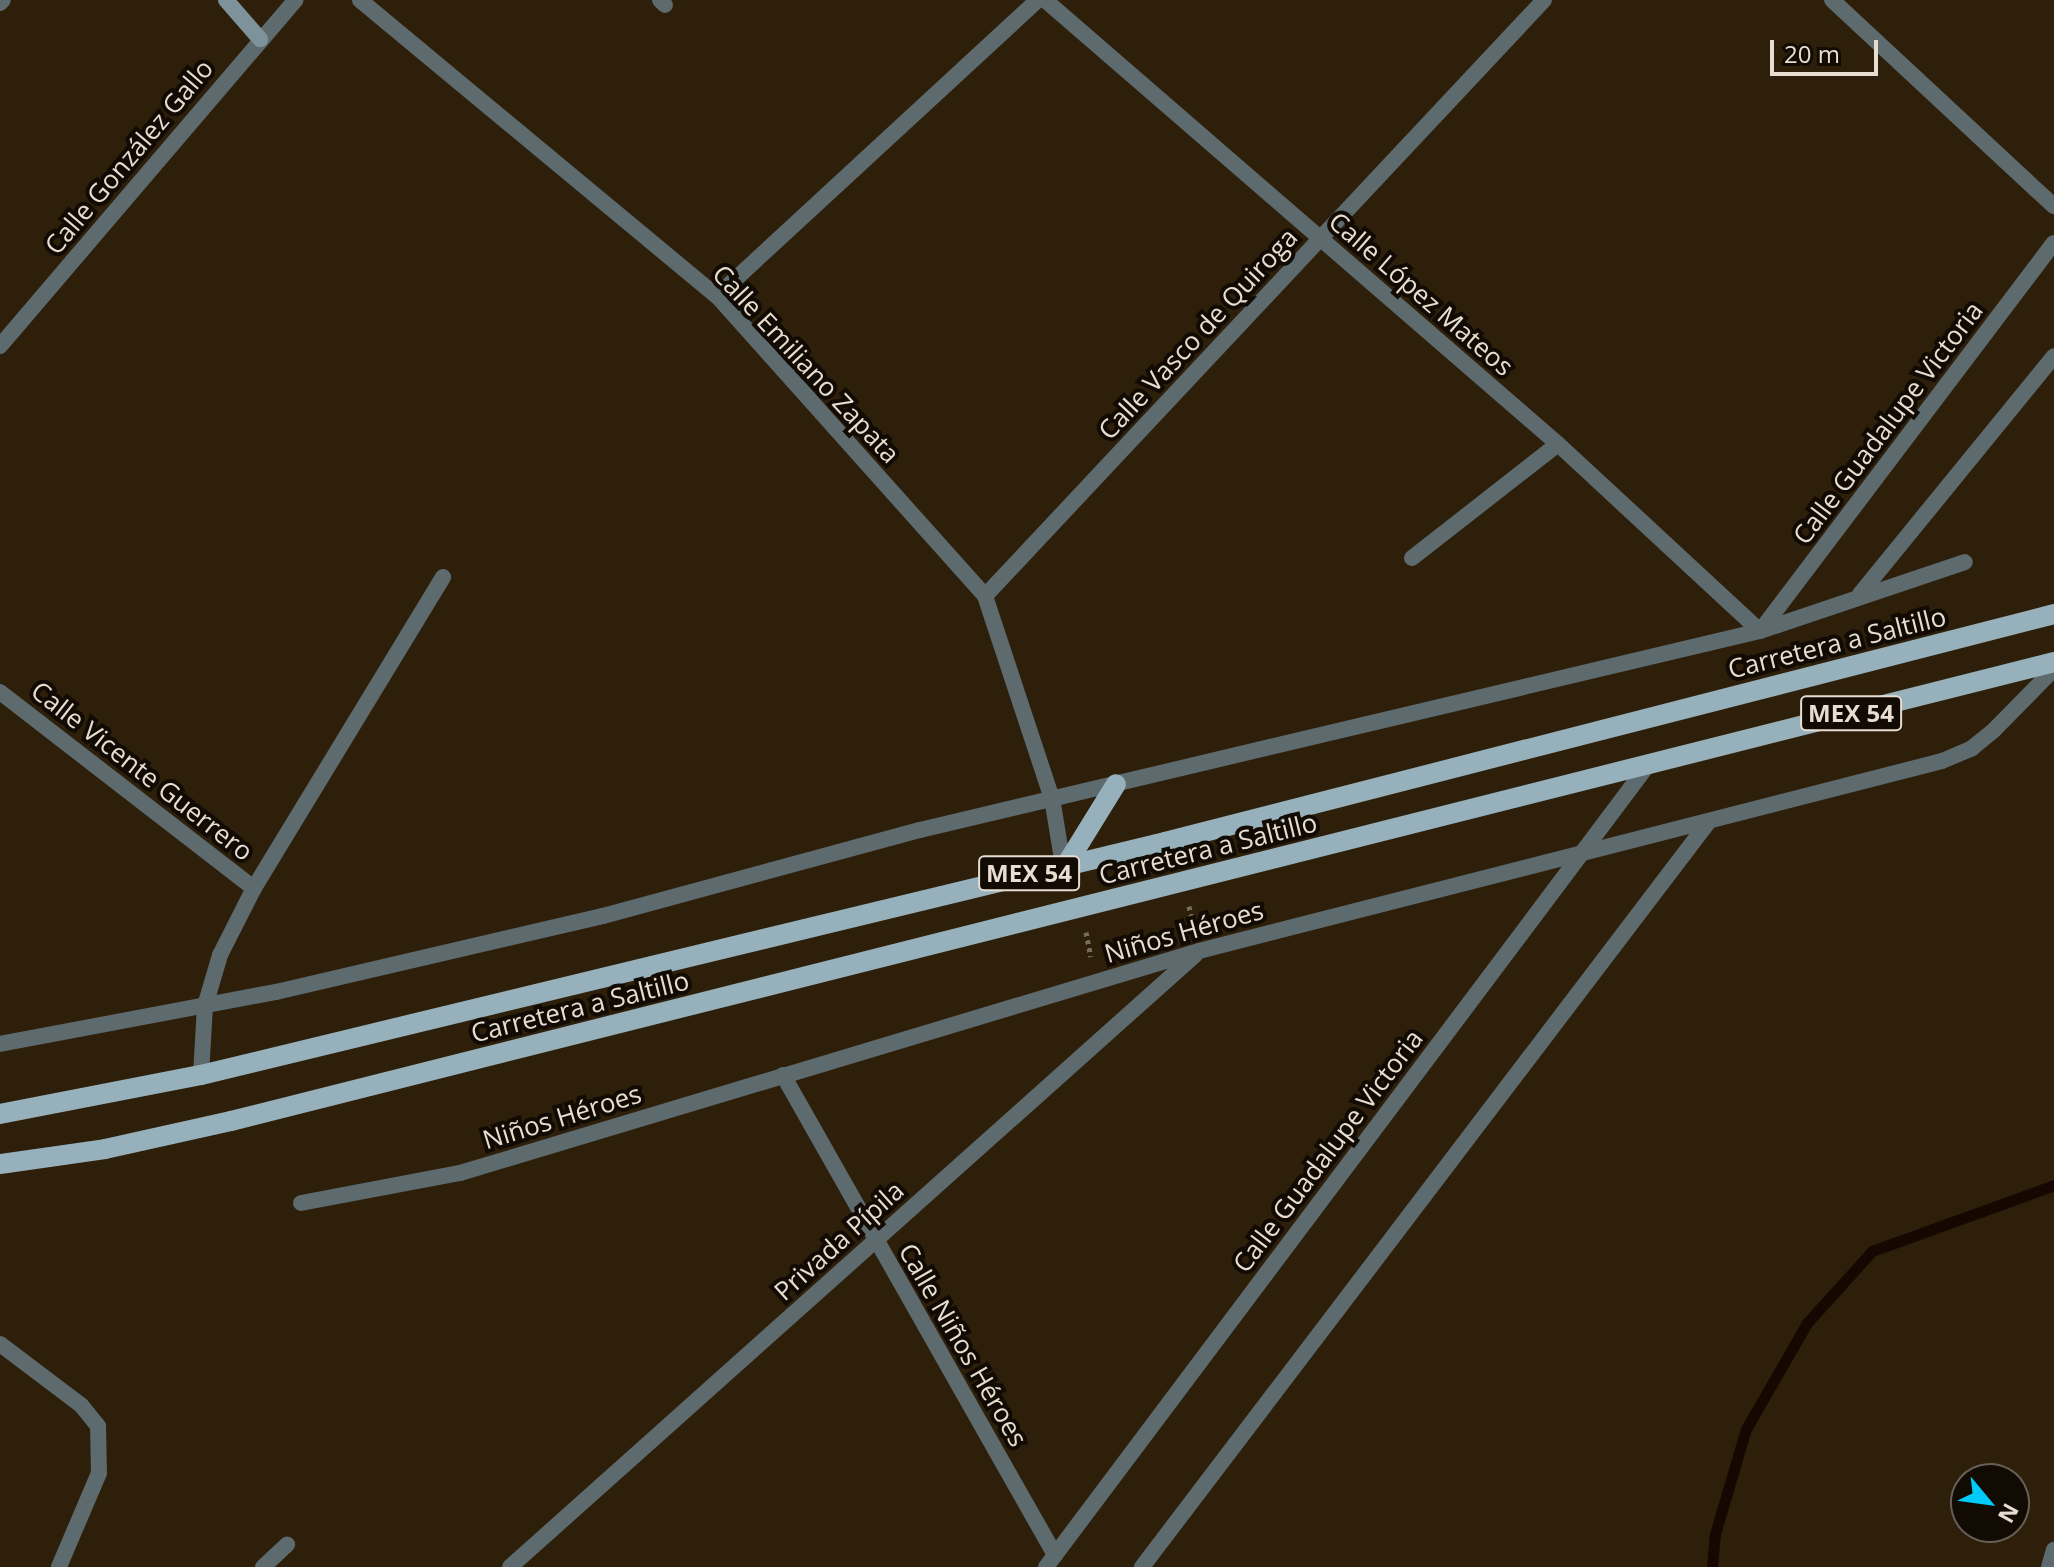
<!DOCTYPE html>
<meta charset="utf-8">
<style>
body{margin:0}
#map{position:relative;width:2054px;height:1567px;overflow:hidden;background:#2e1f0b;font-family:"Open Sans",sans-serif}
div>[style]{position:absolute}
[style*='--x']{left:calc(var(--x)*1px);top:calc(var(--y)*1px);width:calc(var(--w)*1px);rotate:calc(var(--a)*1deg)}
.stream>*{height:11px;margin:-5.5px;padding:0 5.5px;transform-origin:5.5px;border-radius:5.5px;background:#160700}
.path>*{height:5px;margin-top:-2.5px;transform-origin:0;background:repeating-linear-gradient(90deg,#796c5b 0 4px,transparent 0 8px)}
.lane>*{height:16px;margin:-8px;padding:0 8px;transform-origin:8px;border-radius:8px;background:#5d6a6e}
.street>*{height:16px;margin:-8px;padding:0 8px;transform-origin:8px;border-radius:8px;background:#5d6a6e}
.secondary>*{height:16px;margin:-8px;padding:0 8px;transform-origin:8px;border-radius:8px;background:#7d929a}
.primary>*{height:20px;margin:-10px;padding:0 10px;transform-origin:10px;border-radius:10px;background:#96b1bb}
span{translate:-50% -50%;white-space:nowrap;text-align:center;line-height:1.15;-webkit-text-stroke:8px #110b04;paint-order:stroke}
.shield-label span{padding:2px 6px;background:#110b04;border:2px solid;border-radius:6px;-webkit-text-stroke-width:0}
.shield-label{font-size:24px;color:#e7ddd1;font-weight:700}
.street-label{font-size:26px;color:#e7ddd1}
.north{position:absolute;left:1950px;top:1463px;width:80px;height:80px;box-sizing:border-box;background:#110b04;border:2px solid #675f56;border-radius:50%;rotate:119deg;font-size:22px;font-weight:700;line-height:32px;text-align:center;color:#e7ddd1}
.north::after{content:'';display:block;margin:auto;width:28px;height:36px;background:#00cbf8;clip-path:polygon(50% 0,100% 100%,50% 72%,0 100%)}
.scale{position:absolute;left:1770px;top:40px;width:108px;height:36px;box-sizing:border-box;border:4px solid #e7ddd1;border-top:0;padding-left:10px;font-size:24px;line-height:28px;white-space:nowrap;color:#e7ddd1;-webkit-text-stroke:6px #110b04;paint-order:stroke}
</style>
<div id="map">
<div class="stream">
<div style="--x:1712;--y:1567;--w:33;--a:-85"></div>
<div style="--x:1715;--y:1534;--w:109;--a:-73.6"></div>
<div style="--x:1746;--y:1429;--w:122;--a:-60.1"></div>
<div style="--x:1807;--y:1323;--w:97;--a:-47.9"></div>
<div style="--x:1872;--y:1251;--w:194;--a:-19.9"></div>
</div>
<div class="path">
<div style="--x:1189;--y:906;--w:23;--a:77"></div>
<div style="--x:1086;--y:932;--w:25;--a:79"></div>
</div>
<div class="lane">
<div style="--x:660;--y:0;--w:7;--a:45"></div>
</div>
<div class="street">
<div style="--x:360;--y:0;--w:464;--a:39.7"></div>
<div style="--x:717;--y:296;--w:402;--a:48.2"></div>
<div style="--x:985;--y:596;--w:213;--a:71.7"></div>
<div style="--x:1052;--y:798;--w:68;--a:80.7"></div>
<div style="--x:1045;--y:0;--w:678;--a:40.88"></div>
<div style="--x:1558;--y:444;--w:275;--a:42.8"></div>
<div style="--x:1832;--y:0;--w:303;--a:42.9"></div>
<div style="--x:0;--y:3;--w:4;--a:-45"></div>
<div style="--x:717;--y:296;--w:437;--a:-42.7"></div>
<div style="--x:0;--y:346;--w:455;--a:-49.5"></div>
<div style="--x:1412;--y:558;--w:185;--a:-38"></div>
<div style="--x:1860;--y:594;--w:307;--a:-50.8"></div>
<div style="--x:985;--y:596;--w:817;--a:-46.83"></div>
<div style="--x:1761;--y:630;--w:485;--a:-52.9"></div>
<div style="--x:0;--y:692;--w:321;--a:37.7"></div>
<div style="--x:0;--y:1044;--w:281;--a:-10.7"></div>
<div style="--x:276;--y:992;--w:336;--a:-13.1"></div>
<div style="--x:603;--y:916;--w:328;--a:-15.2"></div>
<div style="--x:920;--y:830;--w:863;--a:-13.33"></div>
<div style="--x:1760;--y:631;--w:216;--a:-18.6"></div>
<div style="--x:201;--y:1075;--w:69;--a:-86.7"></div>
<div style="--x:205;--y:1006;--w:53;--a:-73.6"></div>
<div style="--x:220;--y:955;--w:75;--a:-63.1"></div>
<div style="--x:254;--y:888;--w:364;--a:-58.7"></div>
<div style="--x:783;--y:1075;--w:552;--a:60.46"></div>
<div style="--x:301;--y:1203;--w:162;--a:-10.7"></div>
<div style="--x:460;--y:1173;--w:772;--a:-16.72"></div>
<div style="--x:1199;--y:951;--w:767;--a:-14.34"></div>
<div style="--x:1942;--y:761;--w:33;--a:-23"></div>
<div style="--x:1972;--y:748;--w:28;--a:-39"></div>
<div style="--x:1994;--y:730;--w:86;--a:-45.5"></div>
<div style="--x:0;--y:1344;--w:101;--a:37"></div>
<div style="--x:81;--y:1405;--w:27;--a:51"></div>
<div style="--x:98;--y:1426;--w:47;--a:88.8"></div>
<div style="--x:99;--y:1473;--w:102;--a:113.1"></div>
<div style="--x:263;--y:1567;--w:33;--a:-43"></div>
<div style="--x:510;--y:1567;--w:919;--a:-41.78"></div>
<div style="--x:1046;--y:1567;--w:1003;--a:-53.11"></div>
<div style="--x:1142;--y:1567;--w:937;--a:-52.76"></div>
<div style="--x:2049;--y:1567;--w:18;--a:-74"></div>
</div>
<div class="secondary">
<div style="--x:226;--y:0;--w:52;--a:48.9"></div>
</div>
<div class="primary">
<div style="--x:1066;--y:865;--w:95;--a:-58.3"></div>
<div style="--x:0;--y:1114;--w:205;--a:-11"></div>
<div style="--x:201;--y:1075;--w:992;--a:-13.59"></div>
<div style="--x:1165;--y:842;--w:918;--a:-14.38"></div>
<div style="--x:0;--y:1164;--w:106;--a:-8.1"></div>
<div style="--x:105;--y:1149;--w:129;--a:-12.5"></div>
<div style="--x:231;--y:1121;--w:1880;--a:-14.13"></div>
</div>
<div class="shield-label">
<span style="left:1851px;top:713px">MEX 54</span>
<span style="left:1029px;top:873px">MEX 54</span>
</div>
<div class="street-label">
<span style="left:129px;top:157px;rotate:-50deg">Calle González Gallo</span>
<span style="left:1421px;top:294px;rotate:41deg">Calle López Mateos</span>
<span style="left:1198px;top:334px;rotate:-47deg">Calle Vasco de Quiroga</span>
<span style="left:806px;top:364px;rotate:47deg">Calle Emiliano Zapata</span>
<span style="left:1888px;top:423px;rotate:-53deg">Calle Guadalupe Victoria</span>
<span style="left:1837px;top:643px;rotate:-14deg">Carretera a Saltillo</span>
<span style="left:142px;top:771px;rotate:38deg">Calle Vicente Guerrero</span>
<span style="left:1208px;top:849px;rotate:-14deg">Carretera a Saltillo</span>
<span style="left:1184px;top:932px;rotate:-16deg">Niños Héroes</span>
<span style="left:580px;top:1007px;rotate:-14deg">Carretera a Saltillo</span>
<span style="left:562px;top:1117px;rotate:-17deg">Niños Héroes</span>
<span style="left:1328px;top:1151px;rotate:-53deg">Calle Guadalupe Victoria</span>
<span style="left:839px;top:1241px;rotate:-42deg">Privada Pípila</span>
<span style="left:963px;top:1345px;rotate:60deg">Calle Niños Héroes</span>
</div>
<div class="north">N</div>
<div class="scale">20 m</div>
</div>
